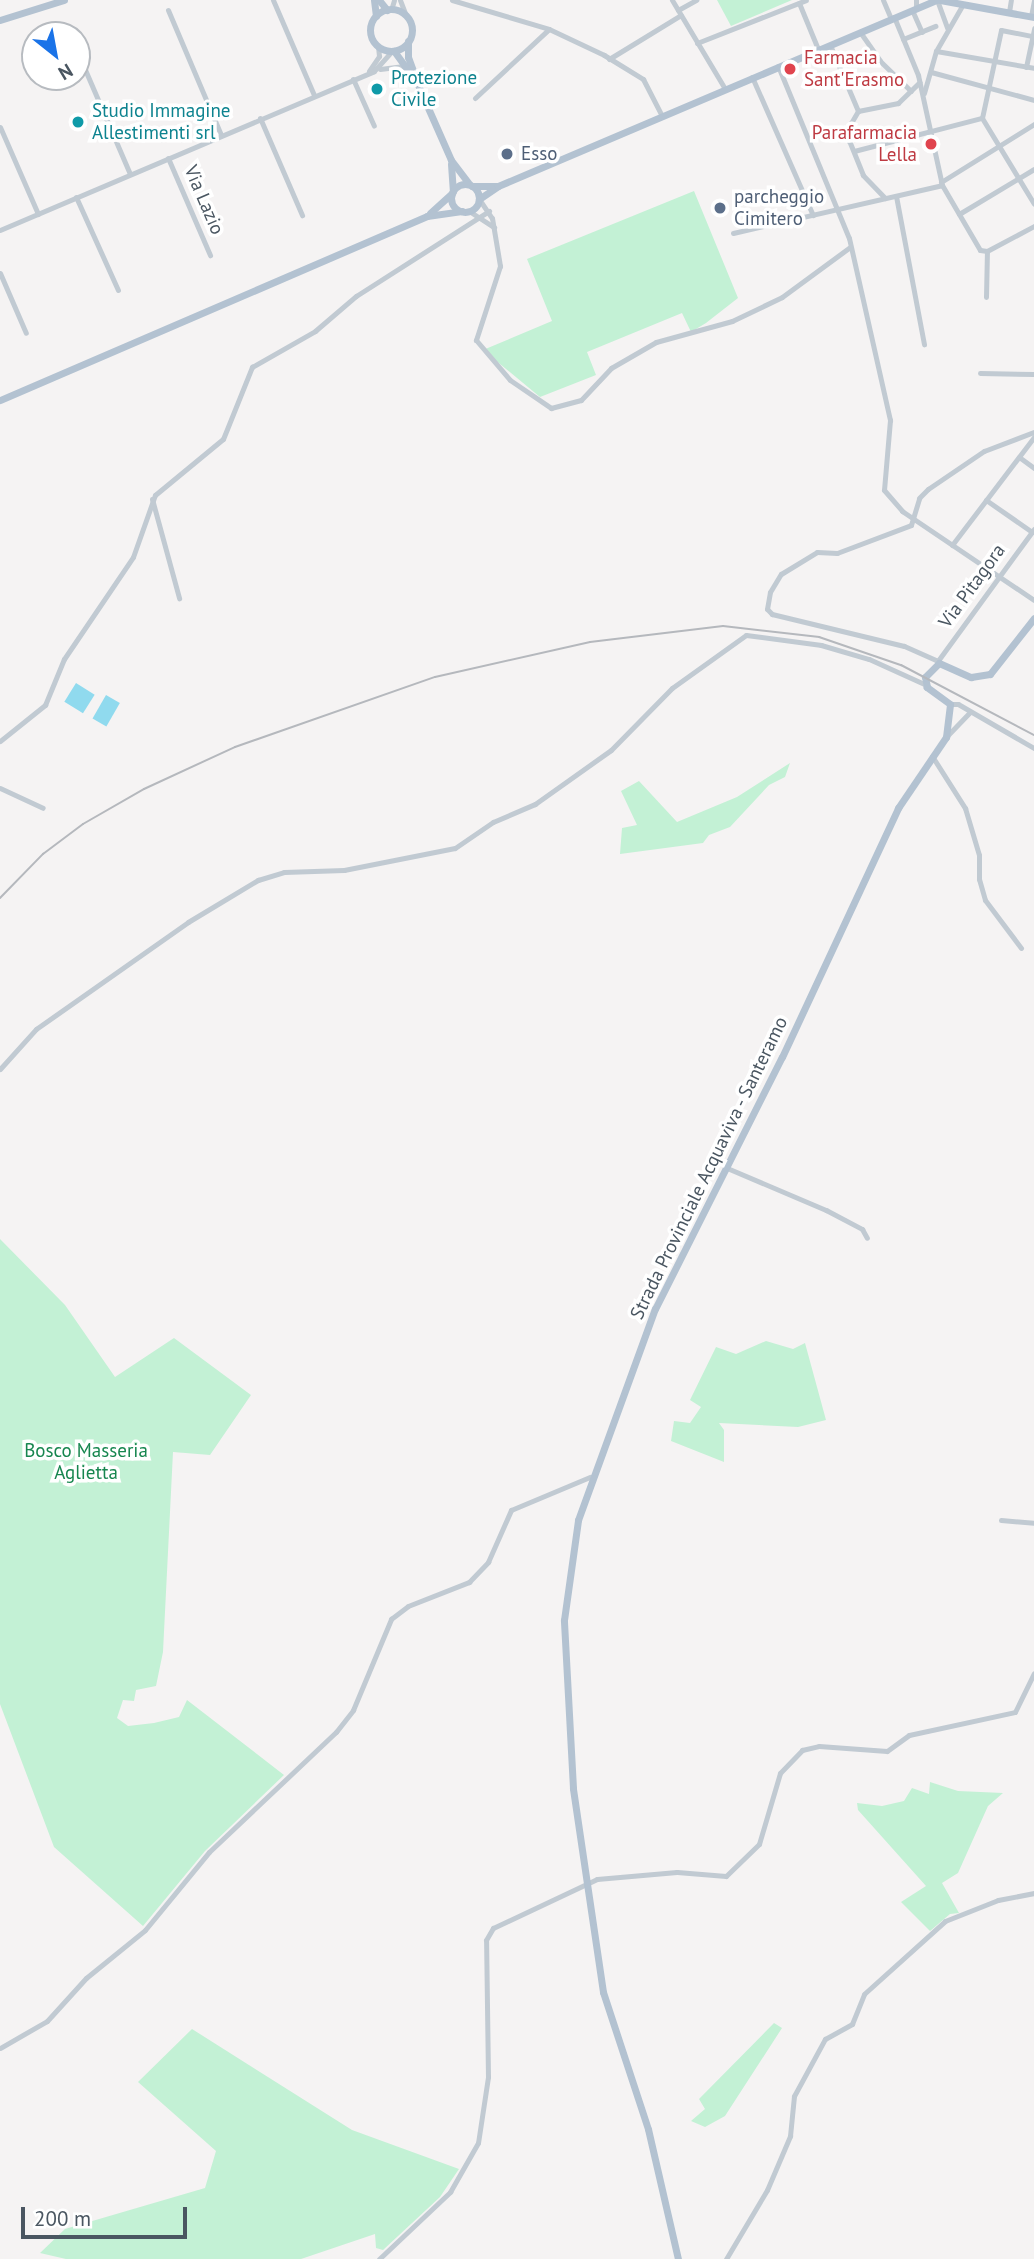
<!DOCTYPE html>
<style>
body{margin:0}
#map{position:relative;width:1034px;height:2259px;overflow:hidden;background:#f5f3f3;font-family:"PT Sans",sans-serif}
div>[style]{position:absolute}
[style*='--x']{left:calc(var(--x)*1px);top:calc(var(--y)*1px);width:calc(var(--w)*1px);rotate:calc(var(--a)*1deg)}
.green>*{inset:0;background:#c3f1d5}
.water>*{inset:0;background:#90daee;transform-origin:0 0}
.minor>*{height:5px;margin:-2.5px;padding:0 2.5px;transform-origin:2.5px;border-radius:2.5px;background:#c1cad2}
.major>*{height:7px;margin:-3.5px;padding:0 3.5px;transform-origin:3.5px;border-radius:3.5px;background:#b3c2d1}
.major>.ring{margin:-3.5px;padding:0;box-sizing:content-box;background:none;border:7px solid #b3c2d1;border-radius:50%}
.rail>*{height:2px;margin:-1px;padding:0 1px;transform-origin:1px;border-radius:1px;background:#b5b8bd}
.dots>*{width:19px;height:19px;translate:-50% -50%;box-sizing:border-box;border:4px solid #fff;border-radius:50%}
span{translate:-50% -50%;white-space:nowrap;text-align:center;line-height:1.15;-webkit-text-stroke:7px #fff;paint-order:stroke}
.health-label{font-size:19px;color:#be3a42}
.left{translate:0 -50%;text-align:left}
.right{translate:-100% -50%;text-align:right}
.culture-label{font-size:19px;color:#0d838f}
.service-label{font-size:19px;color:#4e5e75}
.street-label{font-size:19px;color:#4a5661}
.park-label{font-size:19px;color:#17864f}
.north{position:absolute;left:21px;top:21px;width:70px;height:70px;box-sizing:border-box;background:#fff;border:2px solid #b7bbc0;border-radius:50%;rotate:149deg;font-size:19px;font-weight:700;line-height:28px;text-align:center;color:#4a5661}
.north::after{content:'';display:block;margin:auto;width:24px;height:32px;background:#1a73e8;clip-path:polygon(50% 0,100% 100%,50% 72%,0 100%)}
.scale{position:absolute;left:21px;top:2207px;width:166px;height:32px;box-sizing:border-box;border:4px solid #4a5661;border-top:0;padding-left:9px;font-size:21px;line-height:24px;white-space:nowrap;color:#4a5661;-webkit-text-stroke:5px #fff;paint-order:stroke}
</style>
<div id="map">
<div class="green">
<div style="clip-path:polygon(717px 0,792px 0,731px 26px)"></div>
<div style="clip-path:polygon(694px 191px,738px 298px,706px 323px,691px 332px,682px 313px,587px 352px,596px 375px,540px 397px,483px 350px,552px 321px,527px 259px)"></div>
<div style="clip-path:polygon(790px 763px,785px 777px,769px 785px,730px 827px,709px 835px,703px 843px,620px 854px,622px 828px,637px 825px,621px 791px,639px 781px,677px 822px,737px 797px)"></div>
<div style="clip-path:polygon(0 1239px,65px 1305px,115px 1377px,174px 1338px,251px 1395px,210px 1455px,173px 1452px,163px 1652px,156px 1686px,136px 1690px,134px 1701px,123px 1700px,117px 1718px,128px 1726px,154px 1723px,179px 1717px,187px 1700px,284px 1775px,205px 1851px,143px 1926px,54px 1847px,0 1704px)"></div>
<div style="clip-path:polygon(766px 1341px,793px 1349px,805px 1343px,826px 1420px,798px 1427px,719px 1423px,724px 1430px,724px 1462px,671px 1441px,674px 1421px,690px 1423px,701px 1407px,690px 1400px,716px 1347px,736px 1354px)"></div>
<div style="clip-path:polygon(930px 1782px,958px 1791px,1003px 1793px,988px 1806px,958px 1873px,942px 1883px,959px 1913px,950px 1914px,930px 1931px,901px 1902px,926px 1886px,858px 1810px,857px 1803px,882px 1806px,904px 1801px,912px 1788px,929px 1794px)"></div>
<div style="clip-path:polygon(774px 2023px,782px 2028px,725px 2116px,705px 2127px,691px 2121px,705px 2109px,699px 2099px)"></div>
<div style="clip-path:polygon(192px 2029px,352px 2130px,459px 2169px,440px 2197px,383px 2250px,376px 2248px,375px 2234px,301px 2259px,66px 2259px,40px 2253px,65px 2229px,205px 2188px,216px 2151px,138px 2082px)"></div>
</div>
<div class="water">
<div style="left:76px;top:683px;width:22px;height:22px;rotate:32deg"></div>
<div style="left:106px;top:695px;width:16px;height:27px;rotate:30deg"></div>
</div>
<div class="minor">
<div style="--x:273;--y:0;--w:103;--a:66.7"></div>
<div style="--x:400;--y:0;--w:17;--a:69"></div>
<div style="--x:452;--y:0;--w:101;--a:16.6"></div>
<div style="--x:549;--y:29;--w:61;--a:25.3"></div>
<div style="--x:604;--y:55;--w:46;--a:31.6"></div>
<div style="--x:643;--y:79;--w:42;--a:62.8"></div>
<div style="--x:672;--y:0;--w:104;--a:59.2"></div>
<div style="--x:883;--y:0;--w:21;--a:67"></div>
<div style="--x:937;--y:0;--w:30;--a:70"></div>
<div style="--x:799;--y:3;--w:50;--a:67.6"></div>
<div style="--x:916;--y:8;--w:8;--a:-90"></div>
<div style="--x:168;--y:10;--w:136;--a:67"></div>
<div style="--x:391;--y:10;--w:10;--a:-73"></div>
<div style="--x:678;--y:10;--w:21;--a:-29"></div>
<div style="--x:912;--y:10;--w:24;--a:66"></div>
<div style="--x:1009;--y:12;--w:12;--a:-81"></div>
<div style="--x:1031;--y:16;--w:16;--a:-79"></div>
<div style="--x:894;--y:17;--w:63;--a:67.5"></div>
<div style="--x:918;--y:75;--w:113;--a:77.7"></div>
<div style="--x:942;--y:185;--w:75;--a:59.7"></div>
<div style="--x:980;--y:250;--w:7;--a:8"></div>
<div style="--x:987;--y:251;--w:53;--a:-28"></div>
<div style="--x:860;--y:32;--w:35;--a:55"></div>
<div style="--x:880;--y:61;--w:43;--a:44.1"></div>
<div style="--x:903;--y:39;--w:35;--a:-22"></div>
<div style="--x:697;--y:43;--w:117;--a:-21.5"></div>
<div style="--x:830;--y:45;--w:72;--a:67"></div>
<div style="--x:77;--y:51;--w:134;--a:66.7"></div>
<div style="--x:936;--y:51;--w:99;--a:9.8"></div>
<div style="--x:609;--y:59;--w:84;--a:-31.4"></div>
<div style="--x:778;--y:66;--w:186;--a:67.6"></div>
<div style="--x:849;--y:238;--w:187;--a:77.3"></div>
<div style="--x:890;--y:420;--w:70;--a:94.9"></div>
<div style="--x:884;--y:490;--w:28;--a:49"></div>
<div style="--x:902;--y:511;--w:159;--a:34"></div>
<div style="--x:1026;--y:67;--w:40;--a:-78"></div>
<div style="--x:380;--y:69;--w:24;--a:-7"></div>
<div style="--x:369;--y:71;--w:18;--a:-56"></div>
<div style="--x:379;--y:56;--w:9;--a:-96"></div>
<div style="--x:931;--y:72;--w:107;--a:15.2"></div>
<div style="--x:752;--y:77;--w:151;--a:66.2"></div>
<div style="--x:353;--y:79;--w:51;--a:65.9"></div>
<div style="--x:924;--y:93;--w:44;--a:-74.1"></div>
<div style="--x:936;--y:51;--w:54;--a:-60.1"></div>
<div style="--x:475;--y:98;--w:101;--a:-43"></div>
<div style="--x:260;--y:118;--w:106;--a:66.6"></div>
<div style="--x:982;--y:118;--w:90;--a:-77.8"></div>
<div style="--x:1001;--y:30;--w:32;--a:11"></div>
<div style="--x:982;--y:118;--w:100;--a:58.8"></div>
<div style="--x:0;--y:127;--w:95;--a:66.4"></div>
<div style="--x:854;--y:151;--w:132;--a:-14.5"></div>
<div style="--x:168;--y:158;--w:106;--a:66.6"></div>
<div style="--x:941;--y:182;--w:110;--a:-31.9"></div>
<div style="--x:896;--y:196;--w:151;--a:79.3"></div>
<div style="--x:76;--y:197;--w:102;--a:65.7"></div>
<div style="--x:885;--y:198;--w:32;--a:-134"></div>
<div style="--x:863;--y:175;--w:37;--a:-112"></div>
<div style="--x:849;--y:141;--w:18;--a:-84"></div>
<div style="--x:851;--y:123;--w:14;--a:-60"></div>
<div style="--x:858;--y:111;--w:41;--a:-11.3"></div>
<div style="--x:898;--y:103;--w:30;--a:-44"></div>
<div style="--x:479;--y:199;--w:23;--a:56"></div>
<div style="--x:492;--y:218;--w:49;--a:80.5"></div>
<div style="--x:500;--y:266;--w:78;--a:108"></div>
<div style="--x:476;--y:340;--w:52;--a:49.6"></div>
<div style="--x:510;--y:380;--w:50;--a:34.3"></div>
<div style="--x:551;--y:408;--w:31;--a:-15"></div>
<div style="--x:581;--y:400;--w:44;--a:-46.8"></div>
<div style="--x:611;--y:368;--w:52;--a:-30"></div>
<div style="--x:656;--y:342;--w:79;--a:-15.4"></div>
<div style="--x:732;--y:321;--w:55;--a:-25.6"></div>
<div style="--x:782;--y:297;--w:84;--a:-36.3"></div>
<div style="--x:469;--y:211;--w:30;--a:33"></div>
<div style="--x:959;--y:214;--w:87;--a:-31"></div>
<div style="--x:0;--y:230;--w:406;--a:-23"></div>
<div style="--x:374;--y:71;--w:27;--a:-48"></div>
<div style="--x:733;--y:233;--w:214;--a:-12.9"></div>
<div style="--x:0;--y:273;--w:65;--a:66.6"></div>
<div style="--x:986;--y:297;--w:46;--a:-88.8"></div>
<div style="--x:980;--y:373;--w:54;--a:1.1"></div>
<div style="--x:1019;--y:457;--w:19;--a:36"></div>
<div style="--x:152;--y:499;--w:103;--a:74.7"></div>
<div style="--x:986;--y:500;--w:56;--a:34.8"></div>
<div style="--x:952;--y:545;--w:136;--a:-52.8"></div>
<div style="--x:938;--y:661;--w:37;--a:-156"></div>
<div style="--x:904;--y:646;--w:136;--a:-166.4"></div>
<div style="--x:772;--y:614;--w:7;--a:-135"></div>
<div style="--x:767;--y:609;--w:17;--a:-80"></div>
<div style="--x:770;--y:592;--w:21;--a:-59"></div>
<div style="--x:781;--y:574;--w:42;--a:-31.4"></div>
<div style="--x:817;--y:552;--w:20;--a:3"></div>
<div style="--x:837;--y:553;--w:79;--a:-20.7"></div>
<div style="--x:911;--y:525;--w:28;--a:-73"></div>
<div style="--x:919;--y:498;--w:13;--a:-45"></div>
<div style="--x:928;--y:489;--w:68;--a:-34.2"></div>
<div style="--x:984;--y:451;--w:53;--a:-20.8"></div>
<div style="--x:937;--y:662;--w:165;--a:-53.9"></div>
<div style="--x:950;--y:704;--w:8;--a:0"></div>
<div style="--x:958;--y:704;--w:88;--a:30.1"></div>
<div style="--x:945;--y:738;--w:36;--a:-46"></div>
<div style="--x:0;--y:741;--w:58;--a:-38.7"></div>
<div style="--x:45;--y:705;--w:50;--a:-67.6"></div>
<div style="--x:64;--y:659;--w:123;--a:-55.9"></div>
<div style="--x:133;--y:557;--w:66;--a:-70.5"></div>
<div style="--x:155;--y:495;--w:88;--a:-39.5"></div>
<div style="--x:223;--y:439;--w:78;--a:-68.1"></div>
<div style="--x:252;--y:367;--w:73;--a:-29.7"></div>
<div style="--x:315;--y:331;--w:54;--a:-40.5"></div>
<div style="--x:356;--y:296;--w:158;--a:-32.6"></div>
<div style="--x:932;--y:756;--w:62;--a:57.6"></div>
<div style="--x:965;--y:808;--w:49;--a:73.4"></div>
<div style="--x:979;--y:855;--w:24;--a:90"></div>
<div style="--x:979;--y:879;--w:22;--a:74"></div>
<div style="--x:985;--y:900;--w:60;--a:53.1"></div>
<div style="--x:0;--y:788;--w:47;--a:24.9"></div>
<div style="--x:0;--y:1069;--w:54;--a:-48"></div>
<div style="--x:36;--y:1029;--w:186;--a:-35.1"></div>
<div style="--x:188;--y:922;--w:82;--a:-31"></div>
<div style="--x:258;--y:880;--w:27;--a:-17"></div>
<div style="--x:284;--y:872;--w:60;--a:-1.9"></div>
<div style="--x:344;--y:870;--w:113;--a:-11.2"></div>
<div style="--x:455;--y:848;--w:46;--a:-34.4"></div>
<div style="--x:493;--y:822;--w:46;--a:-23.2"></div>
<div style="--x:535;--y:804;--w:93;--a:-35.4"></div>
<div style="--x:611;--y:750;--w:87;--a:-45.5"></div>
<div style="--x:672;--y:688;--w:91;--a:-35.6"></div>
<div style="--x:746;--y:635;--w:76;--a:7.6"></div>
<div style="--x:821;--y:645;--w:50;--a:16.3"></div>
<div style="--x:869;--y:659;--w:60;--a:24.4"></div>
<div style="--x:727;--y:1168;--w:108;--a:23"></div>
<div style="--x:826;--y:1210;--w:41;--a:27.8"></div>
<div style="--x:862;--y:1229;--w:10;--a:61"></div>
<div style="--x:1001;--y:1520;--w:33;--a:5"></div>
<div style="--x:0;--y:2048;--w:54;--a:-29.9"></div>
<div style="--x:47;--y:2021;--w:58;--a:-47.8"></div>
<div style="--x:86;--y:1978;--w:76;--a:-39.1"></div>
<div style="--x:145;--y:1930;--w:101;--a:-50.6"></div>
<div style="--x:209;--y:1852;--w:175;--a:-43.4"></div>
<div style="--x:336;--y:1732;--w:28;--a:-52"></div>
<div style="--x:353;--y:1710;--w:99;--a:-67.3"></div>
<div style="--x:391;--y:1619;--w:21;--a:-37"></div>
<div style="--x:408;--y:1606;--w:66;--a:-21.5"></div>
<div style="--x:469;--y:1582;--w:28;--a:-46"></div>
<div style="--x:488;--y:1562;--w:57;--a:-66.1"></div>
<div style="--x:511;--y:1510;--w:86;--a:-22.7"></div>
<div style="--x:379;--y:2259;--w:98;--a:-43.3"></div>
<div style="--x:450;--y:2192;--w:56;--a:-60.3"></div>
<div style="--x:478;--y:2143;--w:67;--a:-81.4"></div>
<div style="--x:488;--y:2077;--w:137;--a:-90.8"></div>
<div style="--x:486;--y:1940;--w:14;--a:-60"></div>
<div style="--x:493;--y:1928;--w:115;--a:-25.2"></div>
<div style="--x:597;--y:1879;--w:80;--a:-5"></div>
<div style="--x:677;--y:1872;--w:49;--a:4.7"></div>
<div style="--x:726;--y:1876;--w:46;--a:-44.1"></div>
<div style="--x:759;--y:1844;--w:74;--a:-73.5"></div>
<div style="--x:780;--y:1773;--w:32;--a:-46"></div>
<div style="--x:802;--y:1750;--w:17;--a:-13"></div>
<div style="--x:819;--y:1746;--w:68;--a:4.2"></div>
<div style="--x:887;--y:1751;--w:27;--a:-36"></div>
<div style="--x:909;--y:1735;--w:108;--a:-12.2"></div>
<div style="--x:1015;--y:1712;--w:43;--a:-64"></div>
<div style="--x:726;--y:2259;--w:80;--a:-59.3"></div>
<div style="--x:767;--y:2190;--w:59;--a:-66.9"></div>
<div style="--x:790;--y:2136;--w:40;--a:-84.3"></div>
<div style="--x:794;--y:2096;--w:65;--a:-61.5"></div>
<div style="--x:825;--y:2039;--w:31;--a:-29"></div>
<div style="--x:852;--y:2024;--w:32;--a:-68"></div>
<div style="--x:864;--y:1994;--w:109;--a:-42"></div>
<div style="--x:945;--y:1921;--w:57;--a:-21.6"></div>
<div style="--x:998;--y:1900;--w:37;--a:-11"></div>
</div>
<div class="major">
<div style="--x:374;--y:0;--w:16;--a:83"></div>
<div style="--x:379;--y:0;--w:13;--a:51"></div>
<div style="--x:940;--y:0;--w:96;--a:10.3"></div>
<div class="ring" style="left:370px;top:9px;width:35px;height:35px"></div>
<div style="--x:0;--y:20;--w:67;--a:-17.4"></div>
<div style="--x:408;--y:41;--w:16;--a:90"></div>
<div style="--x:408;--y:57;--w:37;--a:70"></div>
<div style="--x:421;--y:92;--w:74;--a:66.2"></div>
<div style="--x:451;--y:160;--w:30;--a:53"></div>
<div style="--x:394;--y:51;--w:27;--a:54"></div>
<div style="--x:451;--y:164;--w:27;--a:86"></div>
<div class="ring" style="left:451px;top:184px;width:21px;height:21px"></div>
<div style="--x:472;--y:186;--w:25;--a:0"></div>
<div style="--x:479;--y:199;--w:23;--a:-34"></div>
<div style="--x:498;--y:186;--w:476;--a:-23"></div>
<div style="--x:430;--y:213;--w:30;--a:-42"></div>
<div style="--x:0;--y:400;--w:465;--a:-23.3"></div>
<div style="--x:427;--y:216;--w:35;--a:-8"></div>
<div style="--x:678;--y:2259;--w:133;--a:-103"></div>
<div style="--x:648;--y:2129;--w:144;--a:-108.2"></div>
<div style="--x:603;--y:1992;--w:206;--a:-98.4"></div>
<div style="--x:573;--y:1788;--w:168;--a:-93.1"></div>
<div style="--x:564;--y:1620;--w:101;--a:-82"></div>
<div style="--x:578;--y:1520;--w:225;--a:-70"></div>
<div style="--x:655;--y:1309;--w:282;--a:-63.3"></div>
<div style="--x:782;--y:1057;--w:275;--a:-65"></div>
<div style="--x:898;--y:808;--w:86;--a:-55.9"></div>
<div style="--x:946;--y:737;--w:33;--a:-83"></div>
<div style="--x:950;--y:704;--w:29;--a:-144"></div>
<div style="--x:927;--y:687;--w:10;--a:-101"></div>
<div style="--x:925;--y:677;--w:20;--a:-45"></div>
<div style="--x:939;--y:663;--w:35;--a:24"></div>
<div style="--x:971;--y:677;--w:19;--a:-9"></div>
<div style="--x:990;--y:674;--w:71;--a:-51.8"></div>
</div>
<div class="rail">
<div style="--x:0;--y:898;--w:62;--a:-45.7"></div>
<div style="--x:43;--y:854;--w:50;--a:-36.9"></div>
<div style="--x:83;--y:824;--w:70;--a:-29.8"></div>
<div style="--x:144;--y:789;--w:100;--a:-24.8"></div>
<div style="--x:235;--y:747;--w:212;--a:-19.3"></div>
<div style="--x:435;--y:677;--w:159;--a:-12.7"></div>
<div style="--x:590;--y:642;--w:134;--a:-6.9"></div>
<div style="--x:723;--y:626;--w:97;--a:6.5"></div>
<div style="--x:819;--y:637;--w:87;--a:18.9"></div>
<div style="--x:901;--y:665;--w:150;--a:27.8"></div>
</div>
<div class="dots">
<div style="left:790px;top:69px;background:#e0444e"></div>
<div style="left:377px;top:89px;background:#0f9aa8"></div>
<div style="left:78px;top:122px;background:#0f9aa8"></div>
<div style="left:931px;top:144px;background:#e0444e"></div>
<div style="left:507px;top:154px;background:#5c6f8a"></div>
<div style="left:720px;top:208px;background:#5c6f8a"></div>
</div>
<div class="health-label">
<span class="left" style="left:804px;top:69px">Farmacia<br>Sant'Erasmo</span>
<span class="right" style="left:917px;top:144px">Parafarmacia<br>Lella</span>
</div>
<div class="culture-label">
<span class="left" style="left:391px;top:89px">Protezione<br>Civile</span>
<span class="left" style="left:92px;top:122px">Studio Immagine<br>Allestimenti srl</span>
</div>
<div class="service-label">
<span class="left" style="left:521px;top:154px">Esso</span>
<span class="left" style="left:734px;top:208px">parcheggio<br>Cimitero</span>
</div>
<div class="street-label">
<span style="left:204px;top:200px;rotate:67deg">Via Lazio</span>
<span style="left:972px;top:586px;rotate:-54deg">Via Pitagora</span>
<span style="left:709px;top:1168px;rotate:-64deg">Strada Provinciale Acquaviva - Santeramo</span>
</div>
<div class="park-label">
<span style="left:86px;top:1462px">Bosco Masseria<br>Aglietta</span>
</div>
<div class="north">N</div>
<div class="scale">200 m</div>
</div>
